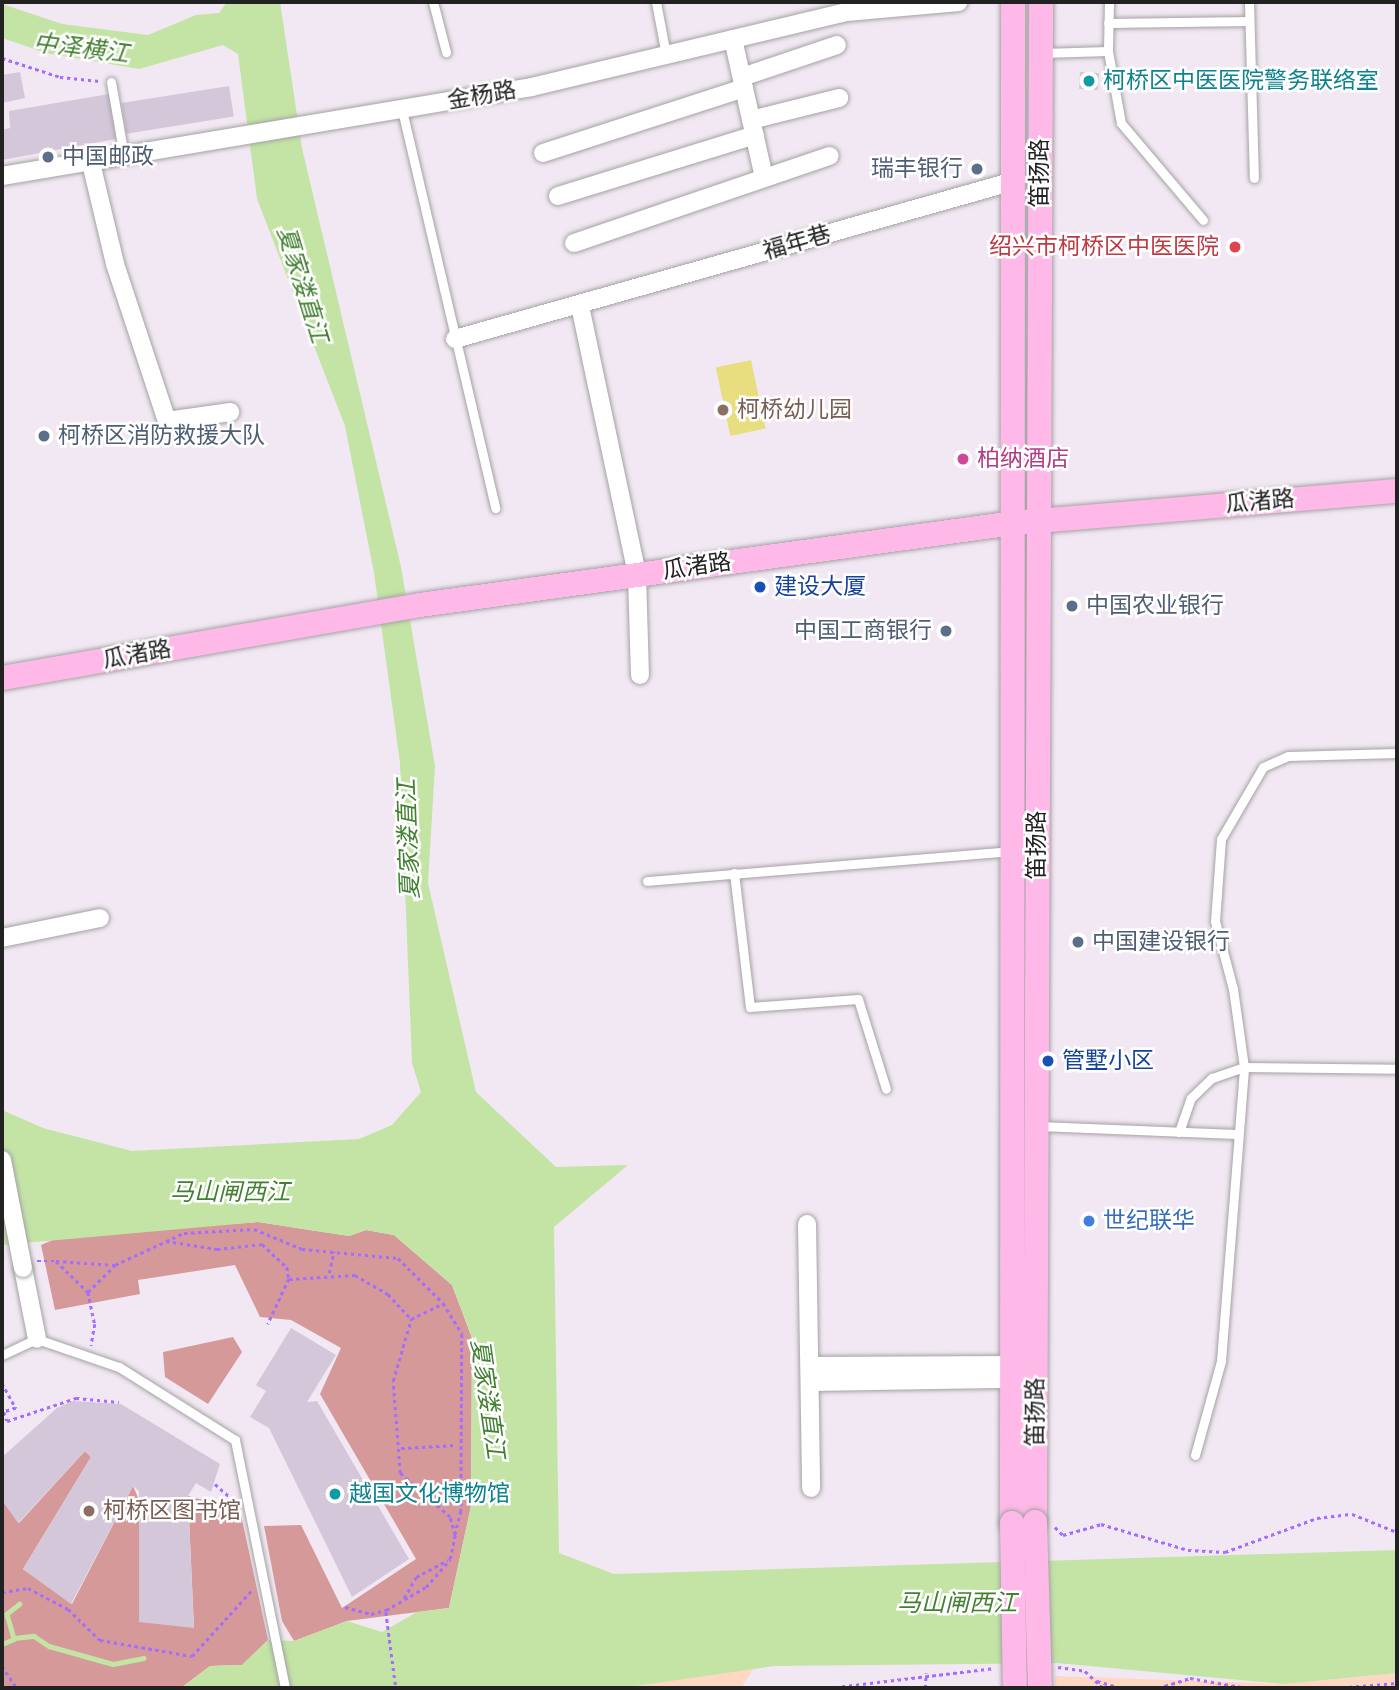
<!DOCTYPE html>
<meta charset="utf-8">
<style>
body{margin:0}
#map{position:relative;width:1399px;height:1690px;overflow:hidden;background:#f2e8f3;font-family:"Roboto Condensed","Noto Sans SC",sans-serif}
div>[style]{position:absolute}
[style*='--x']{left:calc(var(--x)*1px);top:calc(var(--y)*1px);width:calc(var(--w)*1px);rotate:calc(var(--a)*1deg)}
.forest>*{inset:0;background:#d6999a}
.park>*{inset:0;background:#ffd8c3}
.pitch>*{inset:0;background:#e8dd7f;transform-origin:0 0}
.water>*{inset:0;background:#c4e4a5}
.stream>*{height:4.5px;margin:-2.25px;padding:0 2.25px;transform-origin:2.25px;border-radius:2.25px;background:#c4e4a5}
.building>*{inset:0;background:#d5c7da;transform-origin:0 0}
.path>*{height:2.5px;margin-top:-1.25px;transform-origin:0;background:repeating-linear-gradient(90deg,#a46cff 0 3.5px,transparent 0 7px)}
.roads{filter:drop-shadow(0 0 2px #a3a3a3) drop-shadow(0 0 2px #a3a3a3)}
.lane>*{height:9px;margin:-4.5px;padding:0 4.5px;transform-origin:4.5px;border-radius:4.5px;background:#fff}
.street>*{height:18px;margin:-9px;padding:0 9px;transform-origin:9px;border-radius:9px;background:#fff}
.secondary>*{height:24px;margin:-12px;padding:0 12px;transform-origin:12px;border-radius:12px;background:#ffb9e8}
.bridges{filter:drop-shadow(0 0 2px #a3a3a3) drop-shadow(0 0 2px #a3a3a3)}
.street-bridge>*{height:18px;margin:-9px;padding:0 9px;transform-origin:9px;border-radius:9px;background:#fff}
.secondary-bridge>*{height:24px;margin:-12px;padding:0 12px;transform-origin:12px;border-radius:12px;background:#ffb9e8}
.dots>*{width:19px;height:19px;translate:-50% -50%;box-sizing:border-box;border:4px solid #fff;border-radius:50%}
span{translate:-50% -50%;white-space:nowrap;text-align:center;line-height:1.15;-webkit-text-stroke:5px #fff;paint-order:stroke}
.culture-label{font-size:23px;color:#0d838f}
.left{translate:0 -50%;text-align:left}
.street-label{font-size:23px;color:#222}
.service-label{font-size:23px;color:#4e5e75}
.right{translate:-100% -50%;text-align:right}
.health-label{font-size:23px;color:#be3a42}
.education-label{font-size:23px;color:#785e54}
.hotel-label{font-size:23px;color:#b23c85}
.transit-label{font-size:23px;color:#164399}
.shop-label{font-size:23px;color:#366cbe}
.water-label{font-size:24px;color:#438032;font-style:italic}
.frame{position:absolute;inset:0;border:4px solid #222;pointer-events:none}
</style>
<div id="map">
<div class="forest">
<div style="clip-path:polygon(258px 1222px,349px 1236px,366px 1230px,394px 1235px,452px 1285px,472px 1338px,471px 1506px,449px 1608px,347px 1621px,294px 1641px,282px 1621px,264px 1526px,301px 1525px,342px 1608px,416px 1559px,320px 1394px,341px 1348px,291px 1320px,260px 1317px,235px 1265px,138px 1280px,140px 1294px,55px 1310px,41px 1245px,62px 1236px)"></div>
<div style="clip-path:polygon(233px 1337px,242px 1352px,208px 1404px,165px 1377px,163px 1352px)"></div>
<div style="clip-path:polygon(85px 1451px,91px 1457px,23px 1569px,72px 1604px,133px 1486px,194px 1628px,188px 1496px,240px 1510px,268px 1640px,242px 1665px,210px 1666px,181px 1688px,2px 1688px,2px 1500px,19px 1523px)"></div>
</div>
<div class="park">
<div style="clip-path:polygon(754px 1668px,741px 1688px,622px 1688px)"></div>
<div style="clip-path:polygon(1397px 1673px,1397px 1688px,1055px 1688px,1055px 1676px,1284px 1684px)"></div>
</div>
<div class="pitch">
<div style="left:751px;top:360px;width:70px;height:36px;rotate:78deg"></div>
</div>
<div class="water">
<div style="clip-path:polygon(227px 2px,280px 2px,302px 148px,401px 567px,435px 766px,428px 883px,476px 1092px,556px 1167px,628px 1165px,554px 1227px,559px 1553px,614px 1574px,1397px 1550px,1397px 1673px,1284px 1684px,1057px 1663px,774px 1666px,622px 1688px,181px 1688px,210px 1666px,242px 1665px,268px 1640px,294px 1641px,347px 1621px,382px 1632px,417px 1612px,449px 1608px,471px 1506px,472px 1338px,452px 1285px,394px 1235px,366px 1230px,349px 1236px,258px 1222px,2px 1245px,2px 1110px,43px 1128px,132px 1151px,359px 1139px,392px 1125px,421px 1092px,412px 1063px,400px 763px,374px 573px,345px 426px,257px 199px,238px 54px,223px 45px,139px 69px,46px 53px,2px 38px,2px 4px,62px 24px,148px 35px,196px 15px,219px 13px)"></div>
</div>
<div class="stream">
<div style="--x:20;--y:1604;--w:16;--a:142"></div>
<div style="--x:7;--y:1614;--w:25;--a:74"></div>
<div style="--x:14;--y:1638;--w:20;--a:-6"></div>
<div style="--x:34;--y:1636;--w:18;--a:34"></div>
<div style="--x:49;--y:1646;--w:66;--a:15.7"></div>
<div style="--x:113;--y:1664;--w:31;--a:-11"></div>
<div style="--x:2;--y:1644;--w:13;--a:-23"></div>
</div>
<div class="building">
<div style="clip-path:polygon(20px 72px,25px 98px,2px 103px,2px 75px)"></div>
<div style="left:1080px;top:72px;width:19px;height:17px;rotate:3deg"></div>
<div style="left:229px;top:86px;width:31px;height:109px;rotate:81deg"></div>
<div style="clip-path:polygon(109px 94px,116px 139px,2px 160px,2px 130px,10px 128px,9px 111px)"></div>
<div style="clip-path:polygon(291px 1328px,336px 1355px,307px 1402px,317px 1401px,409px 1559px,352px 1597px,269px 1428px,250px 1417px,266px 1391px,256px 1385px)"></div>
<div style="clip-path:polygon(73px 1401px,121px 1404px,220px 1464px,211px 1492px,196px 1483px,188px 1496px,194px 1628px,139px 1622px,139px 1491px,133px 1486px,71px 1604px,23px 1569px,91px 1457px,85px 1451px,18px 1523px,2px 1500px,2px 1457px,57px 1408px)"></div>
</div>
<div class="path">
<div style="--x:2;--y:58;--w:61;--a:18.1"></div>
<div style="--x:60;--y:77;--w:40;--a:5.7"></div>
<div style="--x:166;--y:1241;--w:52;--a:8.9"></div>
<div style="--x:217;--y:1249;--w:45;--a:-6.3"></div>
<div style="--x:262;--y:1244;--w:34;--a:43"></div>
<div style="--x:287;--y:1267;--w:12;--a:81"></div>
<div style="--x:289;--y:1279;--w:50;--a:115"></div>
<div style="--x:37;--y:1261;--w:19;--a:0"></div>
<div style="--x:56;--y:1261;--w:45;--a:44.1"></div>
<div style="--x:88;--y:1292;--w:33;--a:78"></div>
<div style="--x:95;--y:1324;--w:22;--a:100"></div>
<div style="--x:56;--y:1261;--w:59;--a:3.9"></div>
<div style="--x:115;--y:1265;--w:76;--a:-24.9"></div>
<div style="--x:184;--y:1233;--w:70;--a:-3.3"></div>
<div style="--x:254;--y:1229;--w:52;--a:22.6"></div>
<div style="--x:302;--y:1249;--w:96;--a:5.4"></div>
<div style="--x:398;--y:1258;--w:64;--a:45"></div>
<div style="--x:443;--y:1303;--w:36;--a:58"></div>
<div style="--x:462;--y:1334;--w:177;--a:90.3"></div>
<div style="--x:461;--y:1511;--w:25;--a:104"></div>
<div style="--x:329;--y:1273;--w:22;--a:-77"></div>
<div style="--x:289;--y:1279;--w:66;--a:-3.5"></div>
<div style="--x:355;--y:1275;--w:38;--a:30"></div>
<div style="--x:388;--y:1294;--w:34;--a:47"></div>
<div style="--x:88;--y:1292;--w:38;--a:-45"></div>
<div style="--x:2;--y:1383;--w:29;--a:61"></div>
<div style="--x:16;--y:1408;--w:13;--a:162"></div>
<div style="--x:4;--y:1412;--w:9;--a:72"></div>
<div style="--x:7;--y:1421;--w:73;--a:-18.4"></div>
<div style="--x:76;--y:1398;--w:43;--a:5.3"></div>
<div style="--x:401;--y:1448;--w:56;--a:-3.1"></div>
<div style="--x:215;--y:1484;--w:28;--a:41"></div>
<div style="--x:1055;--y:1527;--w:11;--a:45"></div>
<div style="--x:1063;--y:1535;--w:40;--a:-16"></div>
<div style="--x:1101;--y:1524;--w:91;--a:16.6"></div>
<div style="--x:1188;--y:1550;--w:37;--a:3"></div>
<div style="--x:1225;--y:1552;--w:98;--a:-20.3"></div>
<div style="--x:1317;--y:1518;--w:35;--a:-7"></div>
<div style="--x:1352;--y:1514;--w:48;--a:21.8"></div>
<div style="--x:2;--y:1592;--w:26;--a:-9"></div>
<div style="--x:28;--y:1588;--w:45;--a:27.7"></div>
<div style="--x:68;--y:1609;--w:45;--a:44.1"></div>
<div style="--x:100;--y:1640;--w:93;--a:9.9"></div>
<div style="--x:192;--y:1656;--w:89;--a:-47.7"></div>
<div style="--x:404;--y:1598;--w:24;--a:-60"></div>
<div style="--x:416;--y:1577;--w:36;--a:-28"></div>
<div style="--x:345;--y:1607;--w:27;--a:15"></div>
<div style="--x:371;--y:1614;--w:16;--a:-15"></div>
<div style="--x:386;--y:1610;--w:46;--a:-29.9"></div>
<div style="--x:426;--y:1587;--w:37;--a:-49"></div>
<div style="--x:450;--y:1559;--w:25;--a:-78"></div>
<div style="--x:455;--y:1535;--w:19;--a:-106"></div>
<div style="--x:450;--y:1517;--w:67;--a:-138.7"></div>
<div style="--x:400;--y:1473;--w:92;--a:-94.4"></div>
<div style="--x:393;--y:1381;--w:65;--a:-73.8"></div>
<div style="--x:411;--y:1319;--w:34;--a:-26"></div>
<div style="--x:386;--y:1612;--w:77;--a:82.5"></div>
<div style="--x:2;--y:1666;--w:27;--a:56"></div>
<div style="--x:1058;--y:1667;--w:27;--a:8"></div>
<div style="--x:1085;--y:1671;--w:25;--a:43"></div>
<div style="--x:1097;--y:1681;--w:25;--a:16"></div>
<div style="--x:828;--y:1688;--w:168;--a:-6.8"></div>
<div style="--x:925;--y:1688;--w:15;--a:-86"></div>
<div style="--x:1158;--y:1688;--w:34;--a:-17"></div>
<div style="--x:1190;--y:1678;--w:58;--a:10"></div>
<div style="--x:1335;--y:1688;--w:62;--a:-4.6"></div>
</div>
<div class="roads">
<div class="lane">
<div style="--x:433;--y:2;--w:52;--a:75.4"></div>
<div style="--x:656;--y:2;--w:54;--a:79.3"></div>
<div style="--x:1109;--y:2;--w:49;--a:91.2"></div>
<div style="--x:1108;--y:51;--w:73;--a:79.8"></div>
<div style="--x:1121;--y:123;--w:127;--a:49.8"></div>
<div style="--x:1249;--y:2;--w:176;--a:88.4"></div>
<div style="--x:1108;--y:23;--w:141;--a:-0.8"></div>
<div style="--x:1042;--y:53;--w:66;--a:-1.7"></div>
<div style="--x:111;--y:82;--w:75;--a:80"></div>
<div style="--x:402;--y:110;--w:409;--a:76.8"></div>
<div style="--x:734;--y:873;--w:135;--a:83.2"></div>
<div style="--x:750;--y:1007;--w:108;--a:-4.2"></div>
<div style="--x:858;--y:999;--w:94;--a:72.7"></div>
<div style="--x:647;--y:881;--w:365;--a:-4.7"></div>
<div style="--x:1039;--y:1126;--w:197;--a:2.3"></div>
<div style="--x:1179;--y:1132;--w:36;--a:-71"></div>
<div style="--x:1191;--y:1098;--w:29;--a:-44"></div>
<div style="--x:1212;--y:1078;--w:34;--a:-19"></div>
<div style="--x:1244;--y:1067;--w:153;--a:0.7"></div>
<div style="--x:2;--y:1355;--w:38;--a:-25"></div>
<div style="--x:37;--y:1339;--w:87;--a:18.9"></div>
<div style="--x:119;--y:1367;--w:137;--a:32.2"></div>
<div style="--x:235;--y:1440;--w:253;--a:78.6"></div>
<div style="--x:1195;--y:1455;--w:98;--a:-74.5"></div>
<div style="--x:1221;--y:1361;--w:295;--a:-85.5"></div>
<div style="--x:1244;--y:1067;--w:79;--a:-98"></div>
<div style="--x:1233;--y:989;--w:70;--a:-104.8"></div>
<div style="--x:1215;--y:921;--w:82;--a:-85.8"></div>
<div style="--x:1221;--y:839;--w:83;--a:-59.7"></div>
<div style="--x:1263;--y:767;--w:27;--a:-24"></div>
<div style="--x:1288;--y:756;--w:109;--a:-1.6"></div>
</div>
<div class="street">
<div style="--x:733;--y:39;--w:142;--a:77.4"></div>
<div style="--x:742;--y:77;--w:100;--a:-18.6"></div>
<div style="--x:751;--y:120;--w:91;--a:-14"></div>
<div style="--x:543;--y:153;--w:211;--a:-17.9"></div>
<div style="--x:91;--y:163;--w:104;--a:76.6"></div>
<div style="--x:115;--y:264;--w:165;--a:71.7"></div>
<div style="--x:167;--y:421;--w:64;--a:-8.1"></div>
<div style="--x:2;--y:176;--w:537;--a:-9.53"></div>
<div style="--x:532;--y:87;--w:324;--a:-13.4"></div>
<div style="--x:847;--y:12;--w:112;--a:-5.1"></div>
<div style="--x:558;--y:196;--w:206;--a:-17.2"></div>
<div style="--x:574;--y:243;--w:270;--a:-18.8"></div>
<div style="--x:580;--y:306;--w:275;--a:78"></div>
<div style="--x:637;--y:575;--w:100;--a:88.3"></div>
<div style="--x:455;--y:339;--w:581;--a:-15.78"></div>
<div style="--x:2;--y:938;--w:100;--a:-11.5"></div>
<div style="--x:807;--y:1224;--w:264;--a:89.1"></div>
<div style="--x:23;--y:1268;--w:72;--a:78.8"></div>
<div style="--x:810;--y:1366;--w:202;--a:-0.3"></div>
<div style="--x:811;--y:1382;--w:201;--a:-0.9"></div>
</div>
<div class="secondary">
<div style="--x:2;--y:678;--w:424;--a:-9.9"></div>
<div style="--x:420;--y:605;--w:600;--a:-7.86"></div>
<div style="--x:1014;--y:523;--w:384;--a:-4.8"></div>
<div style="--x:1035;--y:1522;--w:1520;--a:-89.77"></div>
<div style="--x:1012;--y:1523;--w:1521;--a:-89.96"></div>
</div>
</div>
<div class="bridges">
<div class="street-bridge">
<div style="--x:2;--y:1160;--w:110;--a:79"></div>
</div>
<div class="secondary-bridge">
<div style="--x:1035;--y:1522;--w:166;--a:88.3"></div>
<div style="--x:1012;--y:1523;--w:165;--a:89"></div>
</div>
</div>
<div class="dots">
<div style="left:1089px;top:81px;background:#0f9aa8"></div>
<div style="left:48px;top:157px;background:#5c6f8a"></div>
<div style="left:977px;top:169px;background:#5c6f8a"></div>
<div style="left:1235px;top:247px;background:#e0444e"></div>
<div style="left:723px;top:410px;background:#8d6e63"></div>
<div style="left:44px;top:436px;background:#5c6f8a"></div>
<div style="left:963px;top:459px;background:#d1479c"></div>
<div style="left:760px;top:587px;background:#1a4fb4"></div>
<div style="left:1072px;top:606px;background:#5c6f8a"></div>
<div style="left:946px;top:631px;background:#5c6f8a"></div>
<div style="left:1078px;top:942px;background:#5c6f8a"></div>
<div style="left:1048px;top:1061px;background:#1a4fb4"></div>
<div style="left:1089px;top:1221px;background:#3f7fe0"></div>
<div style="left:335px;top:1494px;background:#0f9aa8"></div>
<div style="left:89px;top:1511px;background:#8d6e63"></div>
</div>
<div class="culture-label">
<span class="left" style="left:1103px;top:81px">柯桥区中医医院警务联络室</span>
<span class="left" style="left:349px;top:1494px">越国文化博物馆</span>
</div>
<div class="street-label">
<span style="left:482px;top:96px;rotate:-10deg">金杨路</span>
<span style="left:1040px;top:173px;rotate:-90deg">笛扬路</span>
<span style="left:797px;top:243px;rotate:-16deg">福年巷</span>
<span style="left:1260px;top:502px;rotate:-5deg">瓜渚路</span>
<span style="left:697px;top:567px;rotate:-8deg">瓜渚路</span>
<span style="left:137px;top:655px;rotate:-10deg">瓜渚路</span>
<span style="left:1037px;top:845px;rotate:-90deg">笛扬路</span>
<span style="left:1036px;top:1412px;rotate:-90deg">笛扬路</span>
</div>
<div class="service-label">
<span class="left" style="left:62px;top:157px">中国邮政</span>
<span class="right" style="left:963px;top:169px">瑞丰银行</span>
<span class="left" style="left:58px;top:436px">柯桥区消防救援大队</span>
<span class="left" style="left:1086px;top:606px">中国农业银行</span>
<span class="right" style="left:932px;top:631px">中国工商银行</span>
<span class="left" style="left:1092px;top:942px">中国建设银行</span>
</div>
<div class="health-label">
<span class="right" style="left:1219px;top:247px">绍兴市柯桥区中医医院</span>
</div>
<div class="education-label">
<span class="left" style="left:737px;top:410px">柯桥幼儿园</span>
<span class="left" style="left:103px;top:1511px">柯桥区图书馆</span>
</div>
<div class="hotel-label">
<span class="left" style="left:977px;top:459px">柏纳酒店</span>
</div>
<div class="transit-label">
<span class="left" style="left:774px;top:587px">建设大厦</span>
<span class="left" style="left:1062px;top:1061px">管墅小区</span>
</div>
<div class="shop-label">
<span class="left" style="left:1103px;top:1221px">世纪联华</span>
</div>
<div class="water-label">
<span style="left:81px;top:49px;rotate:7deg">中泽横江</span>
<span style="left:302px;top:285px;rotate:73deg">夏家溇直江</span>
<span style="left:409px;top:839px;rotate:-92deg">夏家溇直江</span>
<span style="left:230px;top:1193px">马山闸西江</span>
<span style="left:487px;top:1399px;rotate:82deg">夏家溇直江</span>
<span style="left:957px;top:1604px">马山闸西江</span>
</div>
<div class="frame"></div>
</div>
